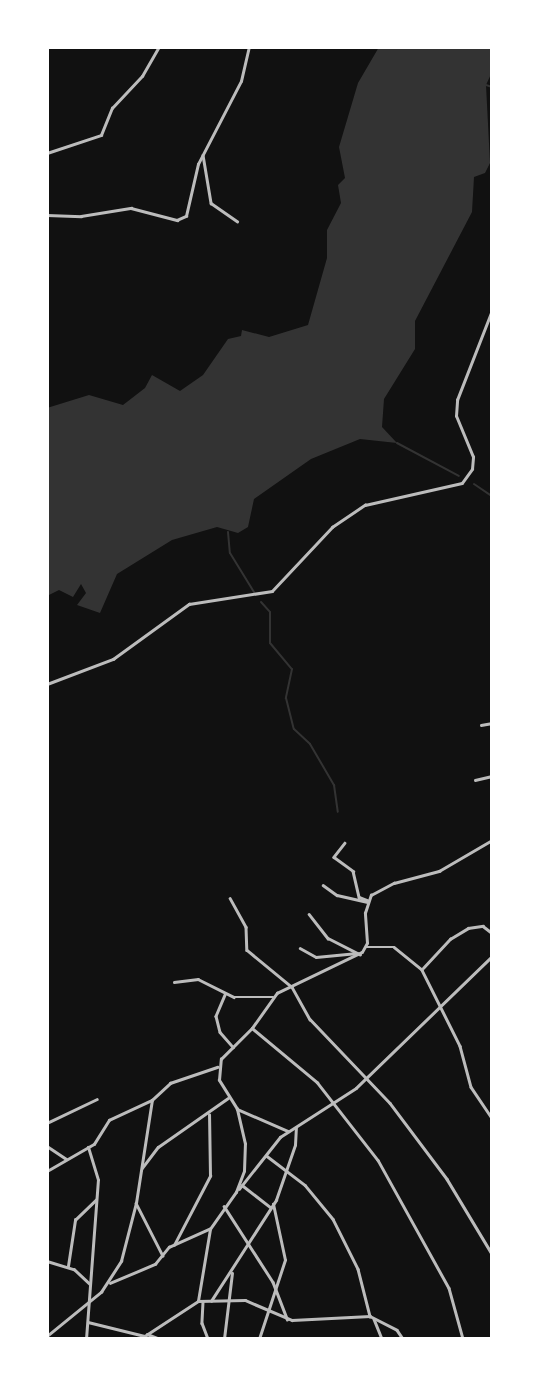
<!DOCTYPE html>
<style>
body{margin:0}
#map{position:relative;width:539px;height:1386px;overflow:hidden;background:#111;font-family:"Space Grotesk",sans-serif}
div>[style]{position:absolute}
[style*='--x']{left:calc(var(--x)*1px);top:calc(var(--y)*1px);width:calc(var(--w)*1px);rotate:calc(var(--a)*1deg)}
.water>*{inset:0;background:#333}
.stream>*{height:2px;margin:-1px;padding:0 1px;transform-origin:1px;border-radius:1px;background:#333}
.minor>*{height:2.5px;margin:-1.25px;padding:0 1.25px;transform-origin:1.25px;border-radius:1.25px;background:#bcbcbc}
.tertiary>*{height:2.5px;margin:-1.25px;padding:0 1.25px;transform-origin:1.25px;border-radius:1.25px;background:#bcbcbc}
span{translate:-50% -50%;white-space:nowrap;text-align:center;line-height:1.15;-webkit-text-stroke:6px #fff;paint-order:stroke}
.frame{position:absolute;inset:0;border:49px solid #fff;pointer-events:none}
</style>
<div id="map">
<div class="water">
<div style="clip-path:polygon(379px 47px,492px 47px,492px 72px,486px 85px,490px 163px,485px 173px,474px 177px,472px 212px,415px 321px,415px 349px,384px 399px,382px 427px,397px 443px,360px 439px,311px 459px,254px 499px,248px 527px,238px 533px,217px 527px,172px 540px,117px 574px,100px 613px,77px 605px,86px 593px,81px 584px,73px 597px,59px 590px,47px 596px,47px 408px,89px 395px,123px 405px,145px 388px,152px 375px,180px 391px,203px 375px,228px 339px,241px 336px,242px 330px,269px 337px,308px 325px,327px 258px,327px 230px,341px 203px,338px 185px,345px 178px,339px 147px,358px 83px)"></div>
</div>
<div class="stream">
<div style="--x:486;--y:85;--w:6;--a:18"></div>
<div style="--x:397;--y:443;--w:70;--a:28"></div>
<div style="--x:474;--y:484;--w:22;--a:34"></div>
<div style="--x:228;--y:532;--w:21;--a:85"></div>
<div style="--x:230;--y:553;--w:46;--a:58.4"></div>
<div style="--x:261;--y:602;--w:13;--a:48"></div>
<div style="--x:270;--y:612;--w:31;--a:90"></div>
<div style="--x:270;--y:643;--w:34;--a:50"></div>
<div style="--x:292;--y:669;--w:30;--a:102"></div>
<div style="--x:286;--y:698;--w:32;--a:76"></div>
<div style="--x:294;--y:729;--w:22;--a:43"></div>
<div style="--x:310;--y:744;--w:48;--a:59.7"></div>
<div style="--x:334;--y:785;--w:27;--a:82"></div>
</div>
<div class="minor">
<div style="--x:47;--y:153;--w:57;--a:-18.4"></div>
<div style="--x:101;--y:135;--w:29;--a:-68"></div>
<div style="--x:112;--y:108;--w:44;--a:-46.8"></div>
<div style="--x:142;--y:76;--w:34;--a:-60"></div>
<div style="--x:203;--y:155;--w:49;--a:80.5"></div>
<div style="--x:211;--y:203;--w:32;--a:35"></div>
<div style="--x:47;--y:215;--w:34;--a:2"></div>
<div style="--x:81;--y:216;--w:51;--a:-9.1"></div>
<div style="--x:131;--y:208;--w:48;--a:14.6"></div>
<div style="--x:177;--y:220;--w:10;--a:-24"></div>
<div style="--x:186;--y:216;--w:53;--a:-77"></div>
<div style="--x:198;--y:164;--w:93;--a:-62.6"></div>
<div style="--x:241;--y:81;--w:35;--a:-77"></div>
<div style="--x:481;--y:725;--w:11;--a:-10"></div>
<div style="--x:475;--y:780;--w:17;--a:-13"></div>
<div style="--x:345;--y:843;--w:18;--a:128"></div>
<div style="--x:334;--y:857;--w:24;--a:36"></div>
<div style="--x:353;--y:871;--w:27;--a:77"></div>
<div style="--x:359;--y:897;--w:9;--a:21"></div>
<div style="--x:323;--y:885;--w:17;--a:36"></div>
<div style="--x:337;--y:895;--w:31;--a:13"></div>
<div style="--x:230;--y:898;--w:33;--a:61"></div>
<div style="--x:246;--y:927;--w:23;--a:88"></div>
<div style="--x:247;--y:950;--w:58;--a:39.4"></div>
<div style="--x:292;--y:987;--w:37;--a:61"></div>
<div style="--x:310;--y:1019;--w:116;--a:46.4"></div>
<div style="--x:390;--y:1103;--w:95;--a:53.1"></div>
<div style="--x:447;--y:1179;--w:87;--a:59"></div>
<div style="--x:309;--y:914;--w:31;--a:52"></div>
<div style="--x:328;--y:938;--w:36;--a:27"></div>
<div style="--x:366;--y:947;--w:28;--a:0"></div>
<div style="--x:394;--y:947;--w:36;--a:39"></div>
<div style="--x:422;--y:970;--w:85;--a:63.4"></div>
<div style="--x:460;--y:1046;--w:42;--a:75"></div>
<div style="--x:471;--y:1087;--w:37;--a:56"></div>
<div style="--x:300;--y:948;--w:18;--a:29"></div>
<div style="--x:316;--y:957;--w:41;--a:-5.6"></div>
<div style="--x:423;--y:968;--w:40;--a:-47"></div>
<div style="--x:450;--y:939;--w:21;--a:-31"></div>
<div style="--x:468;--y:928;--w:15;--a:-8"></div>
<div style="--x:483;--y:926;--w:11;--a:38"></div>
<div style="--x:174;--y:982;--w:24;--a:-7"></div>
<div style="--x:198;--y:979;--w:40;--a:26.6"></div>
<div style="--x:234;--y:997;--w:39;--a:0"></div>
<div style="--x:225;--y:995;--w:23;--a:113"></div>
<div style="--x:216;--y:1016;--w:16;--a:76"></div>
<div style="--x:220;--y:1032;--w:20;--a:49"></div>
<div style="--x:252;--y:1028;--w:85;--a:39.7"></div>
<div style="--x:317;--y:1082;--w:99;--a:52"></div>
<div style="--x:378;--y:1160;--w:146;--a:61"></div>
<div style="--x:449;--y:1288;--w:53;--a:74.6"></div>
<div style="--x:237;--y:1109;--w:56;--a:23.3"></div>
<div style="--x:47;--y:1123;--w:55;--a:-25.6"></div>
<div style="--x:47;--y:1146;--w:23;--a:34"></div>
<div style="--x:267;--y:1156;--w:48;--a:37.3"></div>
<div style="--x:305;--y:1185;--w:44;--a:50.5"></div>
<div style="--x:333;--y:1219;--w:56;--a:63.4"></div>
<div style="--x:358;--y:1269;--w:49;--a:75.7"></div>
<div style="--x:142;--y:1168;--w:26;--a:-53"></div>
<div style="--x:158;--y:1147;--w:85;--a:-35"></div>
<div style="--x:47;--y:1171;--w:54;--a:-29.9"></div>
<div style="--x:94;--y:1144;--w:28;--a:-58"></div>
<div style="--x:109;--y:1120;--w:47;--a:-24.9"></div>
<div style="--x:242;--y:1185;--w:36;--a:38"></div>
<div style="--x:239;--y:1189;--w:66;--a:-51.7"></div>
<div style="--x:280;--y:1137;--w:90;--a:-32.8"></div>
<div style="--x:356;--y:1088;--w:190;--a:-44.1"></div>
<div style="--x:136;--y:1203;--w:59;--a:63"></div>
<div style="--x:224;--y:1206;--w:90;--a:57.2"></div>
<div style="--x:273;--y:1282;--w:40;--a:69"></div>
<div style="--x:174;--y:1245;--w:78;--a:-62.4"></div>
<div style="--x:210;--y:1176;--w:61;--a:-90.9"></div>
<div style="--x:47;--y:1261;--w:28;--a:17"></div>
<div style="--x:74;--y:1269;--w:21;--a:43"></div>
<div style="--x:68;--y:1266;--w:47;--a:-81.3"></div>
<div style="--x:75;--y:1220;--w:29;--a:-44"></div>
<div style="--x:110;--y:1283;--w:49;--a:-22.9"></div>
<div style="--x:155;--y:1264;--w:22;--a:-51"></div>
<div style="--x:169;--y:1247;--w:44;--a:-24.2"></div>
<div style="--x:198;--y:1301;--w:47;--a:-1.2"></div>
<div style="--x:245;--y:1300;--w:51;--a:23.1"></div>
<div style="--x:292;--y:1320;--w:78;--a:-2.9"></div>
<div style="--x:370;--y:1316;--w:30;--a:27"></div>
<div style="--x:397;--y:1330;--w:11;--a:56"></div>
<div style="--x:211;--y:1301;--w:120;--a:-57.2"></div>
<div style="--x:276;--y:1200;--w:58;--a:-70.9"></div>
<div style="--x:295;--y:1145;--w:17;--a:-87"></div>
<div style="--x:203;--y:1302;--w:21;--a:93"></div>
<div style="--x:202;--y:1323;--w:17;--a:69"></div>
<div style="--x:374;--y:1319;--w:22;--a:68"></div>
<div style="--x:88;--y:1322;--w:59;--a:13.8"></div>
<div style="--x:147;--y:1334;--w:14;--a:21"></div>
<div style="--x:47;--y:1336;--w:70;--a:-39.2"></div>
<div style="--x:101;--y:1292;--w:37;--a:-57"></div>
<div style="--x:121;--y:1261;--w:60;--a:-75.5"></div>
<div style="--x:136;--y:1203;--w:104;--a:-81.2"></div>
<div style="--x:152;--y:1100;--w:25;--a:-43"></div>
<div style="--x:170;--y:1083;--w:50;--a:-18.8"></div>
<div style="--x:86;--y:1339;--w:159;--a:-85.7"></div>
<div style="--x:98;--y:1180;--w:34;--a:-107"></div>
<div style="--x:140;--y:1339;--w:69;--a:-33.2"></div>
<div style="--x:198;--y:1301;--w:73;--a:-80.5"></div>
<div style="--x:210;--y:1229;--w:45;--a:-54.9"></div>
<div style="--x:236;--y:1192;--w:22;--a:-69"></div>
<div style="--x:244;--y:1171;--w:27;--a:-88"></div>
<div style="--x:245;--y:1144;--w:36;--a:-103"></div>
<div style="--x:237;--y:1109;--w:34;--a:-122"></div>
<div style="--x:219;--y:1080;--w:21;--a:-85"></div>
<div style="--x:221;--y:1059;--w:44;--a:-45"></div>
<div style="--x:252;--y:1028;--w:43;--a:-54.5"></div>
<div style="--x:277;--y:993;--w:94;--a:-25.8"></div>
<div style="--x:362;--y:952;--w:10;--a:-61"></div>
<div style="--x:367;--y:943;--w:30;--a:-94"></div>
<div style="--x:365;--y:913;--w:19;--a:-72"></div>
<div style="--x:371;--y:895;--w:26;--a:-28"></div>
<div style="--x:394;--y:883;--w:47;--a:-14.9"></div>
<div style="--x:439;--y:871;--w:61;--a:-30.3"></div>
<div style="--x:224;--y:1339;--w:66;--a:-83.1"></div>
<div style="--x:259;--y:1339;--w:83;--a:-71.8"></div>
<div style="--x:285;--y:1260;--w:57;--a:-102.1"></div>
</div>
<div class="tertiary">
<div style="--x:47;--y:684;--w:71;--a:-20.7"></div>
<div style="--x:113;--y:659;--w:94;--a:-35.9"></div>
<div style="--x:189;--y:604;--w:84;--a:-8.9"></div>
<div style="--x:272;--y:591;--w:88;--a:-46.8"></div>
<div style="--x:332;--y:527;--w:40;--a:-34"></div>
<div style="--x:365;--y:505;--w:99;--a:-12.8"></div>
<div style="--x:462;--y:483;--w:17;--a:-54"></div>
<div style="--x:472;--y:469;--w:12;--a:-85"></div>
<div style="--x:473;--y:457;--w:44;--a:-112.5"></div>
<div style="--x:456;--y:416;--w:16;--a:-86"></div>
<div style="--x:457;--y:400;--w:97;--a:-68.7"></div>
</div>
<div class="frame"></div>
</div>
